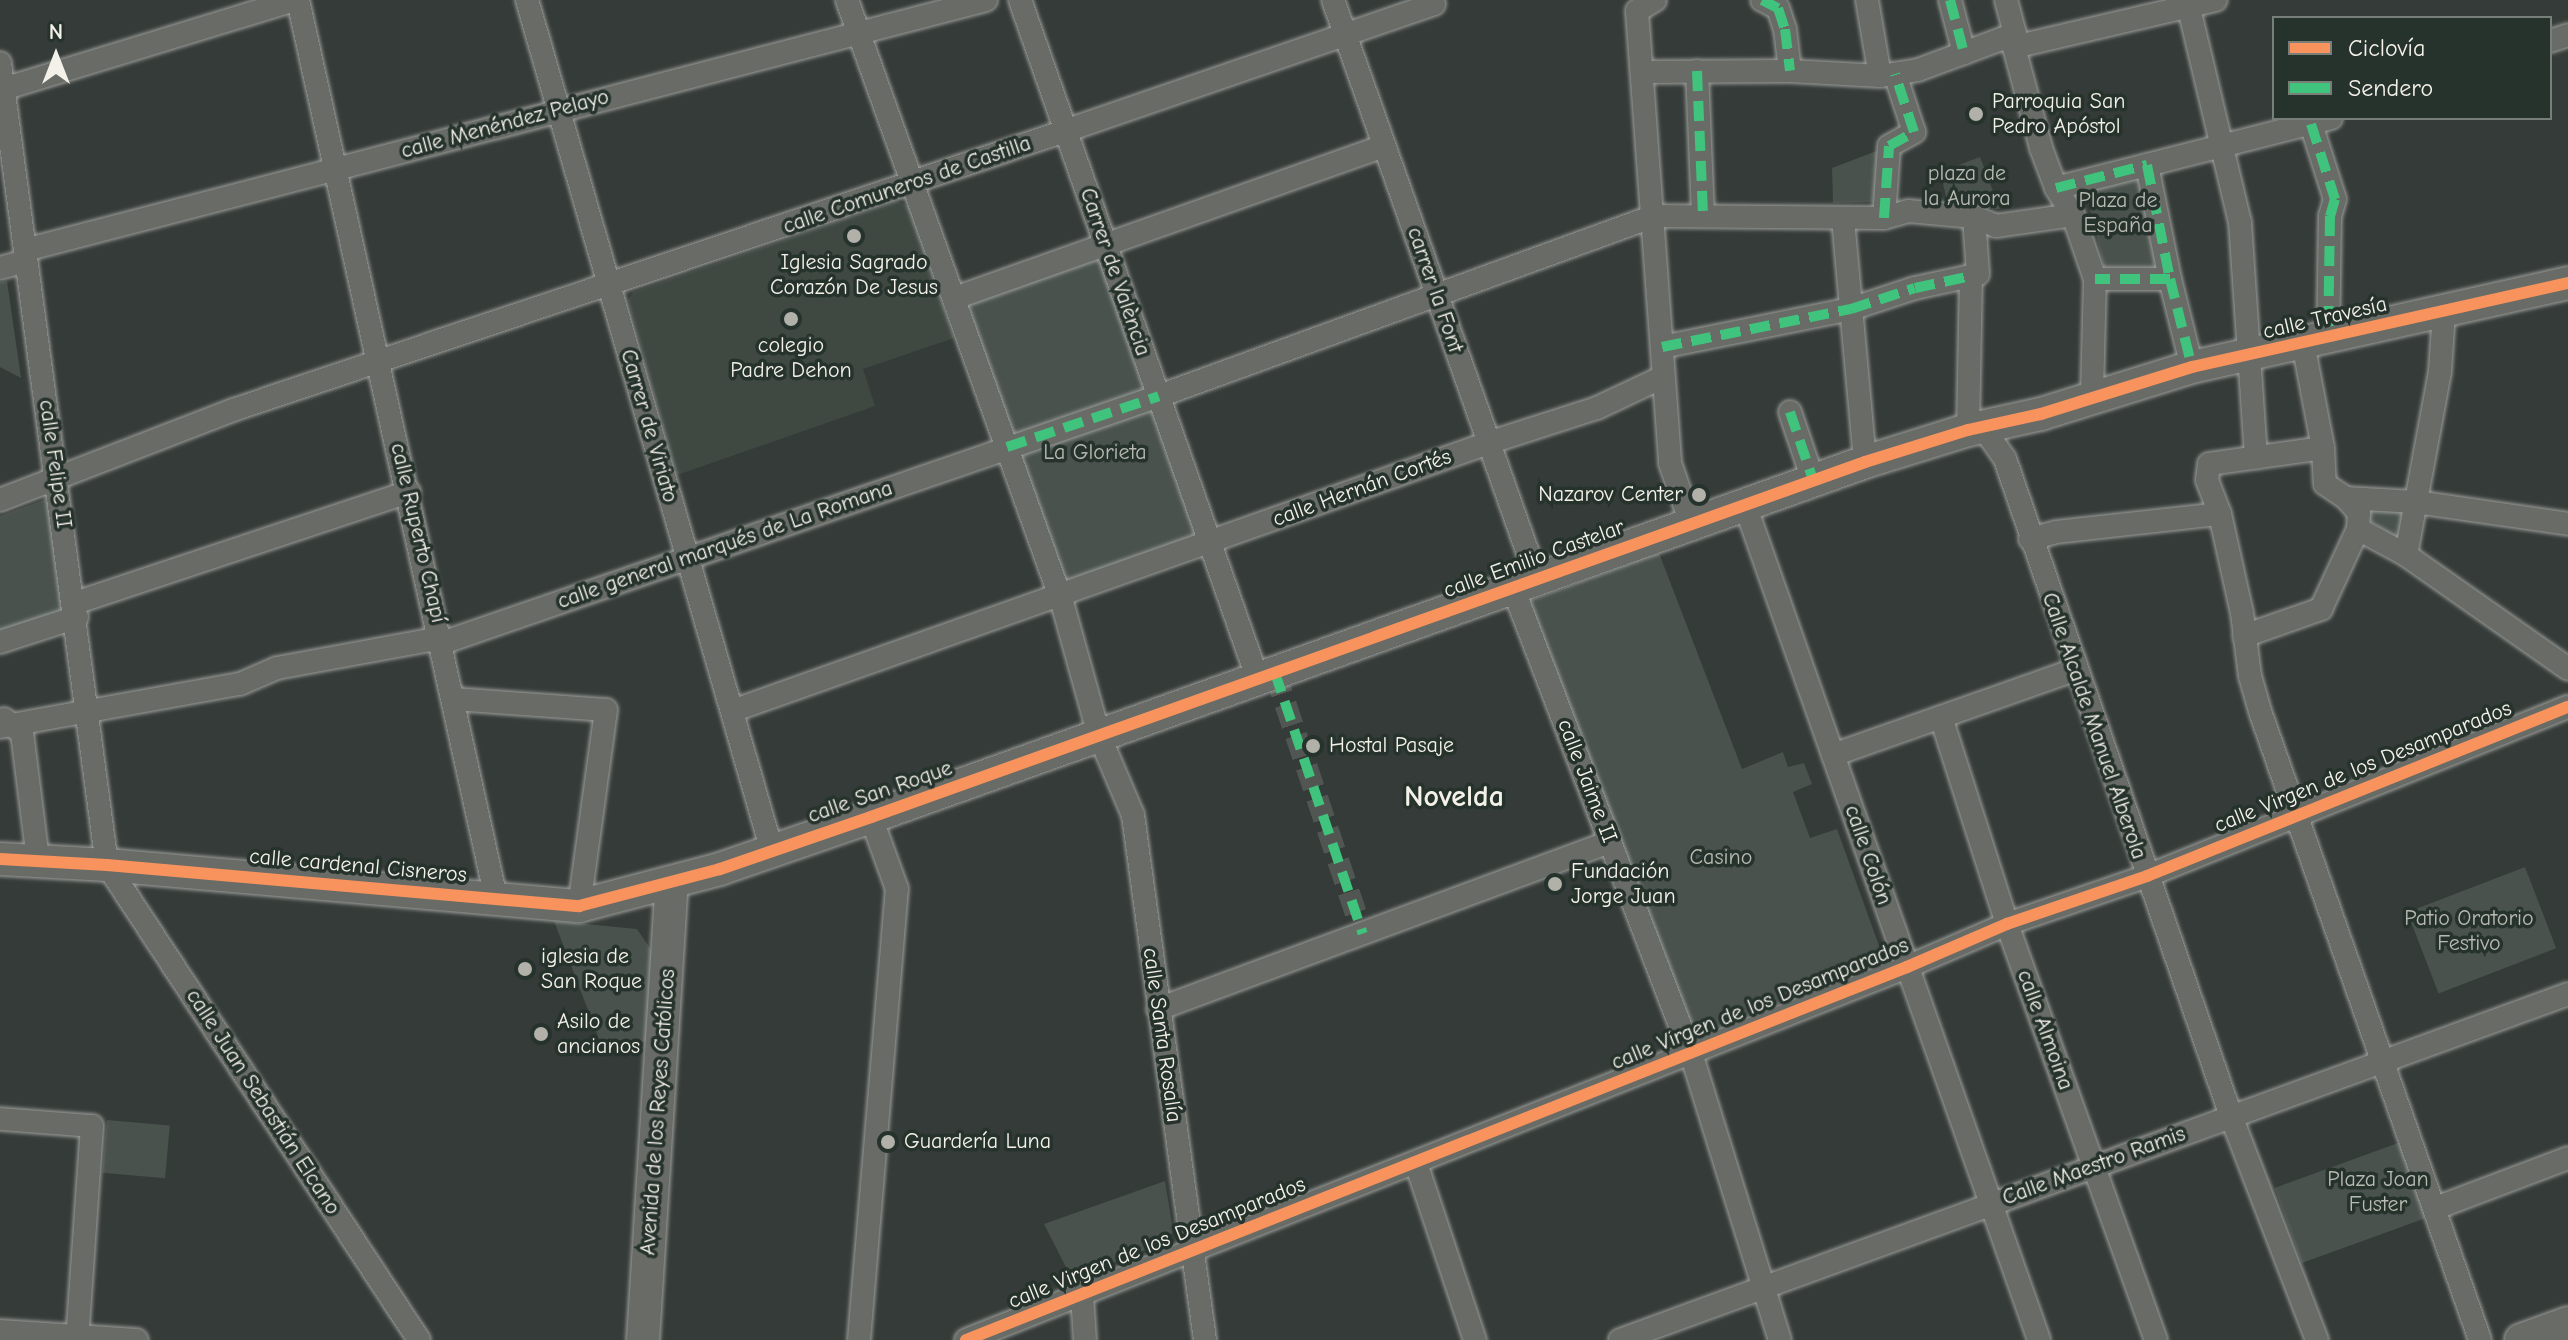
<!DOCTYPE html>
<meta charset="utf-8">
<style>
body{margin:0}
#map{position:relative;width:2568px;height:1340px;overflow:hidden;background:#353b38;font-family:"Comic Neue",sans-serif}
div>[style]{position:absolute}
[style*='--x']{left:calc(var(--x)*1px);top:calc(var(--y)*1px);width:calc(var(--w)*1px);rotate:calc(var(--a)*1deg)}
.built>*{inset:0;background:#3f4942}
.green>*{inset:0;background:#49524c;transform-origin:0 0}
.street-tunnel>*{height:22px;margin-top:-11px;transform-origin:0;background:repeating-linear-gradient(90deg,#525652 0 22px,transparent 0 33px)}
.roads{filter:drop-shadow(0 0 2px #9c9e9b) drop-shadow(0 0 2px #9c9e9b)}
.street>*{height:22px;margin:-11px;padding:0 11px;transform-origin:11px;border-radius:11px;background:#686b66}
.secondary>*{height:32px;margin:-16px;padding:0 16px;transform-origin:16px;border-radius:16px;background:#686b66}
.quiet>*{height:10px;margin-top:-5px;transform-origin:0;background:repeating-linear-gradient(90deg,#40c37c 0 20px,transparent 0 30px)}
.cycleway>*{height:12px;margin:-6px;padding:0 6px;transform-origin:6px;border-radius:6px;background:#f8935d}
.dots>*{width:22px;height:22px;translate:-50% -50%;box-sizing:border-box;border:4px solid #26332d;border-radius:50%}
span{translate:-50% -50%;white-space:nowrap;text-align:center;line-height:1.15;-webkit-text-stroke:7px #26332d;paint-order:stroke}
.poi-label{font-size:22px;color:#f4f1e8}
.left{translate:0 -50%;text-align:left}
.right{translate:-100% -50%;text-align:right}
.street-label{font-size:22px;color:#f4f1e8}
.park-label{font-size:22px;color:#b9bbb2}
.district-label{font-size:30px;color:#f4f1e8;font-weight:700}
.legend{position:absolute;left:2272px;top:16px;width:280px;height:104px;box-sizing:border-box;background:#26332d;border:2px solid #787f78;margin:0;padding:10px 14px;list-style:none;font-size:24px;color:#f4f1e8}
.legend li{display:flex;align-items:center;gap:16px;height:40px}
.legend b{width:40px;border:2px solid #787f78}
.north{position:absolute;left:16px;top:16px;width:80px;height:80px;-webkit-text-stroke:6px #26332d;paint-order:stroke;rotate:0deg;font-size:22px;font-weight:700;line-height:32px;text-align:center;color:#f4f1e8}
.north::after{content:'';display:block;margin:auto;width:28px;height:36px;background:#f4f1e8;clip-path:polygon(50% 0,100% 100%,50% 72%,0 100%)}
</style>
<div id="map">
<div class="built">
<div style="clip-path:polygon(897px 201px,909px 206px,954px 338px,863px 369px,875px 406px,677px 475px,628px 300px,633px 292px)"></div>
</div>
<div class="green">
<div style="clip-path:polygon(1887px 147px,1883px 202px,1833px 203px,1832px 168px)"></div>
<div style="clip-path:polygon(1980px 157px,2000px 209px,1949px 208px,1940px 172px)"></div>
<div style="clip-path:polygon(2137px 173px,2158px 271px,2105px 270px,2084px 186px)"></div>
<div style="left:1101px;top:253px;width:299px;height:143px;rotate:71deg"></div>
<div style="clip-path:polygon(7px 281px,21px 378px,0 367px,0 282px)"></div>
<div style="clip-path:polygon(49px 498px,66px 614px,0 634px,0 516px)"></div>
<div style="clip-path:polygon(2364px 504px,2406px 509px,2402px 535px,2396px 537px,2370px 521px)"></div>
<div style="clip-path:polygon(1659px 553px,1742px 769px,1783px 752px,1788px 767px,1804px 763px,1812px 784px,1793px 792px,1810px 838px,1837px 829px,1881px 951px,1875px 966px,1701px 1034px,1689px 1029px,1529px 601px)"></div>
<div style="left:2525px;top:867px;width:87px;height:126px;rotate:69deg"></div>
<div style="clip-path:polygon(554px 921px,637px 929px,652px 951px,646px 1042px,599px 1039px)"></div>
<div style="left:107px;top:1120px;width:63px;height:53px;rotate:5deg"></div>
<div style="left:2409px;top:1139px;width:80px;height:143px;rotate:70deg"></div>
<div style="clip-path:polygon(1165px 1181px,1173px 1231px,1168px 1241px,1072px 1279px,1044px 1224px)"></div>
</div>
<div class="street-tunnel">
<div style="--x:1275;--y:673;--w:275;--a:71.4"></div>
</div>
<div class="roads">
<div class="street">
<div style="--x:298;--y:0;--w:920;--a:77.57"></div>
<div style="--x:527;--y:0;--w:886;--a:73.94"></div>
<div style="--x:847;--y:0;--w:639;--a:70.35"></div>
<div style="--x:1062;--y:602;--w:138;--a:74.5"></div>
<div style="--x:1099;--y:735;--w:87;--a:67"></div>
<div style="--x:1133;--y:815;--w:530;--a:82.19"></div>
<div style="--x:1020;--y:0;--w:720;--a:70.71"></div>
<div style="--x:1333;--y:0;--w:614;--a:70.59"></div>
<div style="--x:1655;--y:0;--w:21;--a:149"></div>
<div style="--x:1637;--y:11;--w:453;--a:85.8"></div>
<div style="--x:1670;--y:463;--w:65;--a:71"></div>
<div style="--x:1762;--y:0;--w:18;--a:27"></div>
<div style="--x:1778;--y:8;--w:22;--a:72"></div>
<div style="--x:1785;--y:29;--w:42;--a:83.2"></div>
<div style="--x:1867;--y:0;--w:77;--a:80.3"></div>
<div style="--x:1950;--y:0;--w:55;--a:75.2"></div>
<div style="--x:2006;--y:0;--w:35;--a:75"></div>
<div style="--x:2015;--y:34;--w:13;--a:94"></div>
<div style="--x:2014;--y:47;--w:105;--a:75"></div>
<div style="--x:2041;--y:148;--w:43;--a:69.4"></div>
<div style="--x:2056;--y:188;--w:32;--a:58"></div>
<div style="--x:2073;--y:215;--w:68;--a:71"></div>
<div style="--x:2095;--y:279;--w:117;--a:91.5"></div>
<div style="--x:2187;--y:0;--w:228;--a:76.6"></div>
<div style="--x:2240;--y:222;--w:236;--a:86.1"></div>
<div style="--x:2550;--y:41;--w:19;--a:-18"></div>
<div style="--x:2014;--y:47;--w:207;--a:-13.1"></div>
<div style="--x:0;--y:63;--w:809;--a:82.4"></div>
<div style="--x:107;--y:865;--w:568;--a:56.7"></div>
<div style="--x:1697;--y:71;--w:143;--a:87.6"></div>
<div style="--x:1642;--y:72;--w:148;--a:-0.4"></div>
<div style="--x:1790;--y:71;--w:90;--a:3.2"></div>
<div style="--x:1880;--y:76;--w:38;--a:-9"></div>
<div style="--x:1918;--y:70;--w:103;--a:-20.4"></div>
<div style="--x:0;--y:90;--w:308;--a:-17"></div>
<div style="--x:2311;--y:124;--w:79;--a:72.3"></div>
<div style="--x:2335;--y:199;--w:18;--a:106"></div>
<div style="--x:2330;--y:216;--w:122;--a:90.9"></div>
<div style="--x:2147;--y:165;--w:190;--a:-14.3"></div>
<div style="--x:2056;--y:188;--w:94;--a:-14.2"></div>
<div style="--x:2147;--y:165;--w:116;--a:78.6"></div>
<div style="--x:2170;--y:279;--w:75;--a:180"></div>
<div style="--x:1884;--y:218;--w:72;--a:-86"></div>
<div style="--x:1889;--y:146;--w:29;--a:-29"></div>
<div style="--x:1914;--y:132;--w:61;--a:-108.1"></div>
<div style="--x:1843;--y:219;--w:244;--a:84.8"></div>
<div style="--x:25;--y:250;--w:993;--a:-14.58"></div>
<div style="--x:0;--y:268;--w:27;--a:-15"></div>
<div style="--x:2170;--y:279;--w:91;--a:76"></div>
<div style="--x:955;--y:298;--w:455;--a:-19.5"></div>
<div style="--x:2303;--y:343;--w:107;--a:79.2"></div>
<div style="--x:2323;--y:448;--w:36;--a:87"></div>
<div style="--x:2325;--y:484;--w:25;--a:34"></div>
<div style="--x:2346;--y:498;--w:20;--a:49"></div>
<div style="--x:2359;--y:513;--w:16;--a:94"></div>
<div style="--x:2358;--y:529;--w:55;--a:28.4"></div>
<div style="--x:2406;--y:555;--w:198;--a:35.1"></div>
<div style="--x:1662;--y:347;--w:193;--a:-11.4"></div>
<div style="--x:1851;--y:309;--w:67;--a:-18.2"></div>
<div style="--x:1915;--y:288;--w:57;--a:-12.1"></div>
<div style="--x:1790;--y:412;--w:72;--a:71.3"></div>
<div style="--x:1984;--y:429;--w:37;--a:55"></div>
<div style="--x:2005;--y:459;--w:695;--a:71.02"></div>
<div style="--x:2231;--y:1116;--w:240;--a:69"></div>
<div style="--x:1968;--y:430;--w:154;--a:-88.9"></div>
<div style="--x:1971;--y:276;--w:7;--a:-16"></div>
<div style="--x:1978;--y:274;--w:57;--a:-94"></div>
<div style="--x:2323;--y:448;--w:115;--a:172"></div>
<div style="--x:2209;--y:464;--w:16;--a:97"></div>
<div style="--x:2207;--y:480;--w:36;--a:69"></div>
<div style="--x:2220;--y:514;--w:101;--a:77.5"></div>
<div style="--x:2242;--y:613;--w:64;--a:82.8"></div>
<div style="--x:2250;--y:676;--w:40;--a:74"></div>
<div style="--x:2261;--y:714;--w:663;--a:70.72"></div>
<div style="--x:2346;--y:498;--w:70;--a:3.3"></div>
<div style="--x:2416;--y:502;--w:154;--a:8.2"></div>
<div style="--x:0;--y:500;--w:250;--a:-21.1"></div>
<div style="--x:233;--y:410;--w:878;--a:-18.54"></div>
<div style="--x:1065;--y:131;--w:390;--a:-19"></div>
<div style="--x:1434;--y:4;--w:4;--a:-104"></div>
<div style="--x:1745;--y:505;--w:885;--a:70.6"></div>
<div style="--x:2030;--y:539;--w:27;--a:-15"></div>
<div style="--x:2056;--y:532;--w:165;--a:-6.3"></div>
<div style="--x:2406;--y:555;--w:187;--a:-79.5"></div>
<div style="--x:2440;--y:371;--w:59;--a:-86.1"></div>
<div style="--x:1513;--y:588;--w:498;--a:69.1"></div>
<div style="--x:1691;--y:1053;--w:300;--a:72.8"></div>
<div style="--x:75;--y:603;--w:352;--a:-18.4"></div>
<div style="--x:2244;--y:636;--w:82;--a:-19.3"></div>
<div style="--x:2321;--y:609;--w:88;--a:-65.2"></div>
<div style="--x:0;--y:642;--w:81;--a:-18"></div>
<div style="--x:442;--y:643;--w:758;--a:-19.01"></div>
<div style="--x:1159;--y:396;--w:527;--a:-19.98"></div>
<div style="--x:1654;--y:216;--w:230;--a:0.5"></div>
<div style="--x:1884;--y:218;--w:25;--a:-16"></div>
<div style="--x:1908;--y:211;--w:66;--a:5.2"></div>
<div style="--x:1974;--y:217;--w:24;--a:22"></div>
<div style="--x:1996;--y:226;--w:78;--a:-8.1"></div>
<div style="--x:454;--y:699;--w:152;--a:4.1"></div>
<div style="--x:606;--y:710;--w:198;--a:97.8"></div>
<div style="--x:732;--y:711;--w:802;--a:-19.52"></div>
<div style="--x:1488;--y:443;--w:114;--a:-17.8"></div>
<div style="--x:1597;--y:408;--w:73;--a:-25.2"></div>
<div style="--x:1941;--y:717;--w:217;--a:72.3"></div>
<div style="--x:2007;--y:924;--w:442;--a:70.3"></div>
<div style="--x:4;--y:719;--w:23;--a:38"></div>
<div style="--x:22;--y:733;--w:128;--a:82.8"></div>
<div style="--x:0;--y:727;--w:244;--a:-10.2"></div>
<div style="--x:240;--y:684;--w:40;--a:-23.4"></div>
<div style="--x:277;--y:668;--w:167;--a:-10.4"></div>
<div style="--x:1833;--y:755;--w:256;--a:-19.4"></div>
<div style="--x:1158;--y:1009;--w:482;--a:-20.3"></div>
<div style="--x:0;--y:1119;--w:92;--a:4.4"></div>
<div style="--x:92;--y:1126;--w:215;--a:94"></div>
<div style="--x:1416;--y:1163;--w:187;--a:71.6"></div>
<div style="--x:2436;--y:1208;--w:141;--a:-20.7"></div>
<div style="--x:1082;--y:1295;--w:45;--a:86.2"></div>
<div style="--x:0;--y:1331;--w:137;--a:3.8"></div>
<div style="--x:859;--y:1340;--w:453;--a:-85.2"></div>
<div style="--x:897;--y:889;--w:77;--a:-109.9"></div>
<div style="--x:966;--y:1340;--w:1012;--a:-21.62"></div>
<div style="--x:1907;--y:967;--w:109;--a:-23.3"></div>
<div style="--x:2007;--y:924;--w:148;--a:-18.9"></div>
<div style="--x:2147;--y:876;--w:454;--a:-21.9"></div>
<div style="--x:1620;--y:1340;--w:1009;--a:-20.05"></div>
</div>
<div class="secondary">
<div style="--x:0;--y:859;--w:107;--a:3.2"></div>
<div style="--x:107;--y:865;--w:474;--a:5"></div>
<div style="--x:579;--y:906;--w:146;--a:-14.7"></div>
<div style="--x:720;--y:869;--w:160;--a:-19"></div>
<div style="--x:871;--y:817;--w:1055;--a:-19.65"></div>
<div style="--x:1865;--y:462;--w:108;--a:-17.3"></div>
<div style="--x:1968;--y:430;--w:75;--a:-12.4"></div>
<div style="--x:2041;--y:414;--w:158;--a:-17.3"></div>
<div style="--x:2192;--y:367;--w:385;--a:-12.6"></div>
<div style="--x:643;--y:1340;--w:458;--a:-86.4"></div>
<div style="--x:2521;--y:1340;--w:50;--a:-19.9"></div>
</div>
</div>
<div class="quiet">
<div style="--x:1762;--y:0;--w:18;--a:27"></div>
<div style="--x:1778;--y:8;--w:22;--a:72"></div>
<div style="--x:1785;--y:29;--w:42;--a:83.2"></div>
<div style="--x:1950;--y:0;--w:55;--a:75.2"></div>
<div style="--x:1697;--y:71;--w:143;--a:87.6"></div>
<div style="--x:2311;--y:124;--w:79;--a:72.3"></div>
<div style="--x:2335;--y:199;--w:18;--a:106"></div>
<div style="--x:2330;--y:216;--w:122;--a:90.9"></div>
<div style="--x:2056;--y:188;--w:94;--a:-14.2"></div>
<div style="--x:2147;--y:165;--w:116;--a:78.6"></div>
<div style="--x:2170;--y:279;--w:75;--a:180"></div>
<div style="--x:1884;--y:218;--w:72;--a:-86"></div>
<div style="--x:1889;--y:146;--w:29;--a:-29"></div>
<div style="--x:1914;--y:132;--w:61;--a:-108.1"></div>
<div style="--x:2170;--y:279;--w:91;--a:76"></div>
<div style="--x:1662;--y:347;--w:193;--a:-11.4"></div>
<div style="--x:1851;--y:309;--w:67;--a:-18.2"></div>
<div style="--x:1915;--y:288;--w:57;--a:-12.1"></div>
<div style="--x:1790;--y:412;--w:72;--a:71.3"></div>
<div style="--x:1007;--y:447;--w:160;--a:-18.5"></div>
<div style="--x:1275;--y:673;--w:275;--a:71.4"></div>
</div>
<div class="cycleway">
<div style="--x:0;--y:859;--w:107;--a:3.2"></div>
<div style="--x:107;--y:865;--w:474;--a:5"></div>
<div style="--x:579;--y:906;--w:146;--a:-14.7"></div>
<div style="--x:720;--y:869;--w:160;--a:-19"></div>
<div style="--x:871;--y:817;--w:1055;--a:-19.65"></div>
<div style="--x:1865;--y:462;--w:108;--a:-17.3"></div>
<div style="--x:1968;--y:430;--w:75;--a:-12.4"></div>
<div style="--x:2041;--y:414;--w:158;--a:-17.3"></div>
<div style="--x:2192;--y:367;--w:385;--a:-12.6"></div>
<div style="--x:966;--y:1340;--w:1012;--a:-21.62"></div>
<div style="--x:1907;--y:967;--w:109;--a:-23.3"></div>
<div style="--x:2007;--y:924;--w:148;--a:-18.9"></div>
<div style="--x:2147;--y:876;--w:454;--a:-21.9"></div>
</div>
<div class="dots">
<div style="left:1976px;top:114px;background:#b1b1aa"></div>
<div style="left:854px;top:236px;background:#b1b1aa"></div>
<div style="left:791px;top:319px;background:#b1b1aa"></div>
<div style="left:1699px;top:495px;background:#b1b1aa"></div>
<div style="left:1313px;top:746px;background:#b1b1aa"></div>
<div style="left:1555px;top:884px;background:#b1b1aa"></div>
<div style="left:525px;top:969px;background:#b1b1aa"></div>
<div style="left:541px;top:1034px;background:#b1b1aa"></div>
<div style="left:888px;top:1142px;background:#b1b1aa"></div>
</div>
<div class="poi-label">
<span class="left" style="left:1992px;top:114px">Parroquia San<br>Pedro Apóstol</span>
<span style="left:854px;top:275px">Iglesia Sagrado<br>Corazón De Jesus</span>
<span style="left:791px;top:358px">colegio<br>Padre Dehon</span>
<span class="right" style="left:1683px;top:495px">Nazarov Center</span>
<span class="left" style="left:1329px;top:746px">Hostal Pasaje</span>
<span class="left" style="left:1571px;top:884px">Fundación<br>Jorge Juan</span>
<span class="left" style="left:541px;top:969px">iglesia de<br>San Roque</span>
<span class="left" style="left:557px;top:1034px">Asilo de<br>ancianos</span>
<span class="left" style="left:904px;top:1142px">Guardería Luna</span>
</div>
<div class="street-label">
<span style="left:505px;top:124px;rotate:-15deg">calle Menéndez Pelayo</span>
<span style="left:907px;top:185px;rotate:-19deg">calle Comuneros de Castilla</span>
<span style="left:1115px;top:272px;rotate:71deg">Carrer de València</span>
<span style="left:1435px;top:290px;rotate:71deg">carrer la Font</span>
<span style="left:2325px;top:318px;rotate:-13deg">calle Travesía</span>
<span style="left:649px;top:426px;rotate:74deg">Carrer de Viriato</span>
<span style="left:55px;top:464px;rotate:82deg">calle Felipe II</span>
<span style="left:1362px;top:488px;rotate:-20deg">calle Hernán Cortés</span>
<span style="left:418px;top:533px;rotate:77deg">calle Ruperto Chapí</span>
<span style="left:725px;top:545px;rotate:-19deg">calle general marqués de La Romana</span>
<span style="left:1534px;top:559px;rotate:-20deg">calle Emilio Castelar</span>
<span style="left:2094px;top:726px;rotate:71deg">Calle Alcalde Manuel Alberola</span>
<span style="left:2363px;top:767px;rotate:-22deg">calle Virgen de los Desamparados</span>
<span style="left:1587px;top:781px;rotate:69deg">calle Jaime II</span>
<span style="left:880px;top:792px;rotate:-19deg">calle San Roque</span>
<span style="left:1868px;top:855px;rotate:71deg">calle Colón</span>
<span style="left:358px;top:866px;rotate:5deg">calle cardenal Cisneros</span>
<span style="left:1760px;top:1004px;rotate:-22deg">calle Virgen de los Desamparados</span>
<span style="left:2045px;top:1030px;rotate:70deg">calle Almoina</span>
<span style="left:1162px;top:1035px;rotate:82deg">calle Santa Rosalía</span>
<span style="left:263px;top:1102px;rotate:57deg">calle Juan Sebastián Elcano</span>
<span style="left:658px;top:1112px;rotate:-86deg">Avenida de los Reyes Católicos</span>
<span style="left:2094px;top:1166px;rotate:-20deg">Calle Maestro Ramis</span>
<span style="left:1157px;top:1243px;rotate:-22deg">calle Virgen de los Desamparados</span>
</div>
<div class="park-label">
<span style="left:1967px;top:186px">plaza de<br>la Aurora</span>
<span style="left:2118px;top:213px">Plaza de<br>España</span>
<span style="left:1095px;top:453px">La Glorieta</span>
<span style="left:1721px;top:858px">Casino</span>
<span style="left:2469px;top:931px">Patio Oratorio<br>Festivo</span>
<span style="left:2378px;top:1192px">Plaza Joan<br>Fuster</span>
</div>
<div class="district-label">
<span style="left:1454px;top:797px">Novelda</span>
</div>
<ul class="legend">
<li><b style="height:10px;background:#f8935d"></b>Ciclovía</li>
<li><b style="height:10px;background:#40c37c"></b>Sendero</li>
</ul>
<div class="north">N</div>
</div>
